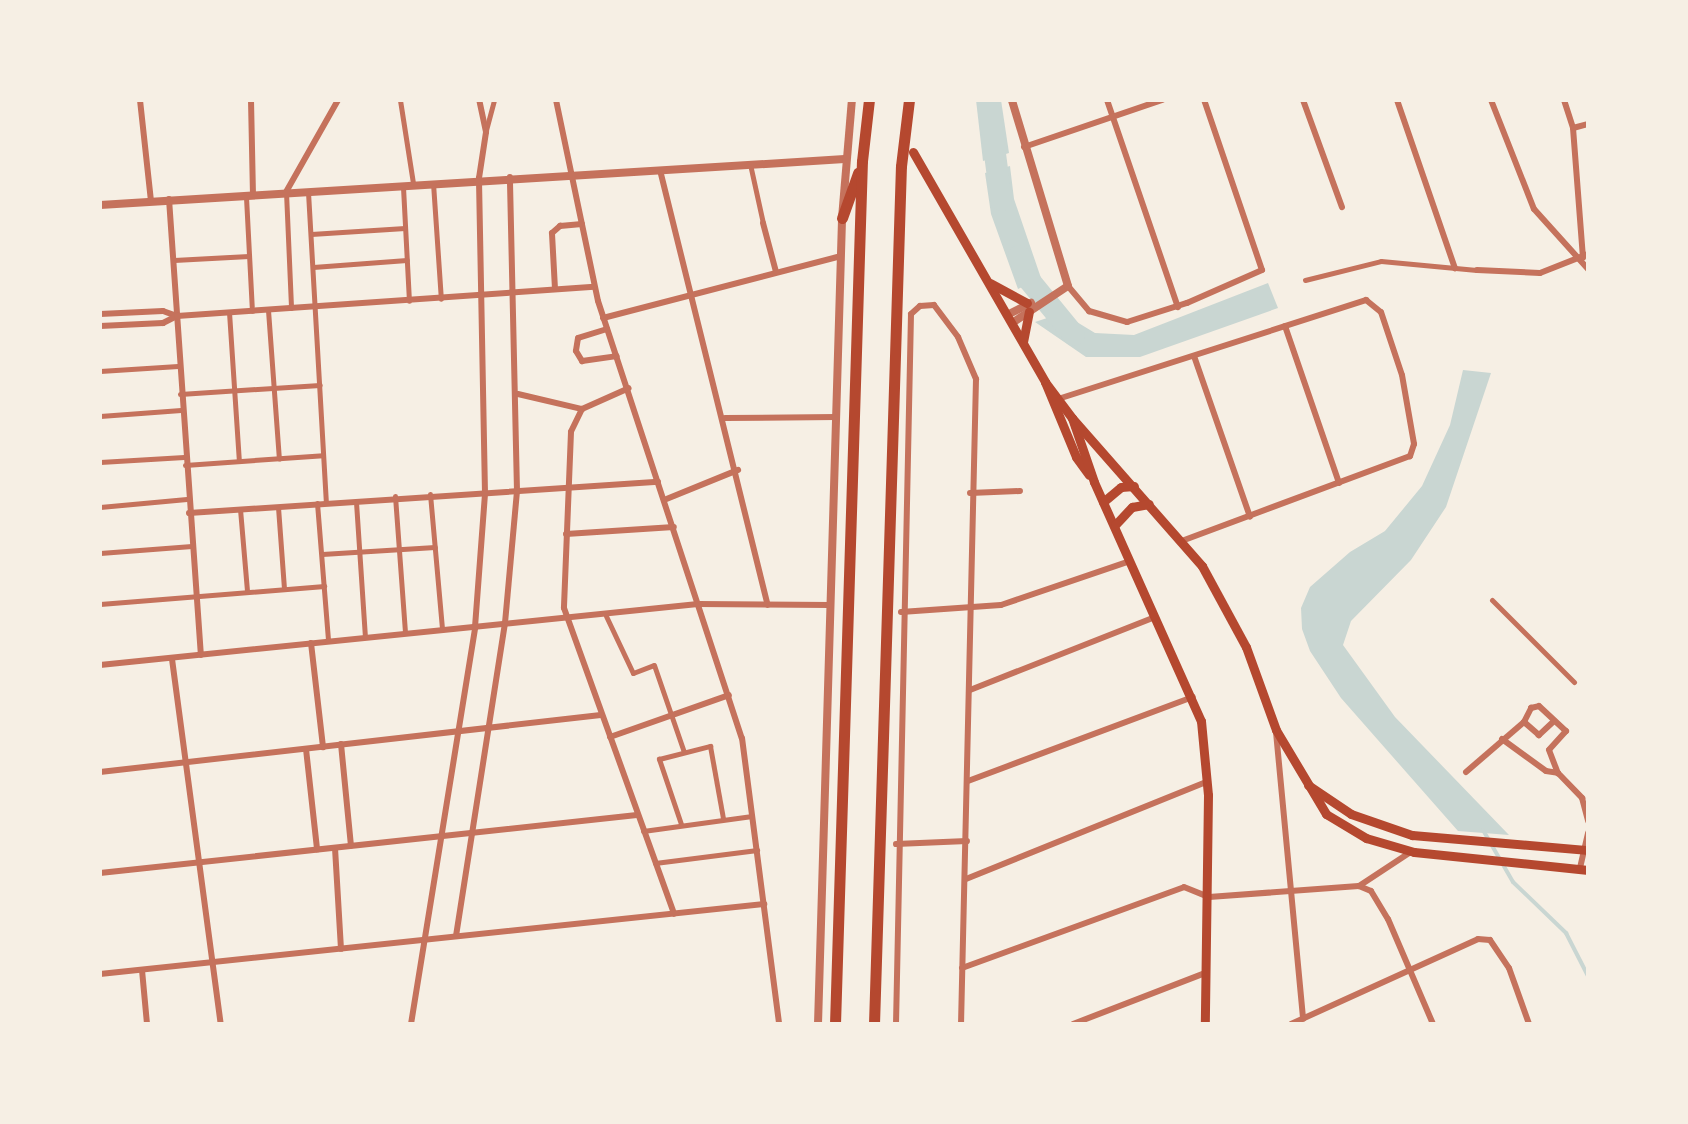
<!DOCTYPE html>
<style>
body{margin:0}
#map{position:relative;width:1688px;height:1124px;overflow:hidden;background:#f6efe4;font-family:Commissioner,sans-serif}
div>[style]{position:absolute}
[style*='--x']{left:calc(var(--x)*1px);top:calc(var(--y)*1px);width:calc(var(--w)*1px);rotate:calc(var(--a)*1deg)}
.water>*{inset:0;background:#c9d6d2}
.stream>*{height:4px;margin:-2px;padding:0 2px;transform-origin:2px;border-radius:2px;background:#c9d6d2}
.river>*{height:22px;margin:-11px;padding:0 11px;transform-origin:11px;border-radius:11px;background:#c9d6d2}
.pedestrian>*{height:5px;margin:-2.5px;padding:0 2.5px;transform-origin:2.5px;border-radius:2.5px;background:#c5725c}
.minor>*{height:6px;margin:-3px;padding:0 3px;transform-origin:3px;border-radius:3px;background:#c5725c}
.tertiary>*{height:8px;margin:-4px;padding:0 4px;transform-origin:4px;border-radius:4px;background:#c5725c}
.secondary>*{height:9px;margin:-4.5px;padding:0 4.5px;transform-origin:4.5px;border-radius:4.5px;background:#b5482f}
.motorway>*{height:11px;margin:-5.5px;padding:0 5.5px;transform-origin:5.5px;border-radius:5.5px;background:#b5482f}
span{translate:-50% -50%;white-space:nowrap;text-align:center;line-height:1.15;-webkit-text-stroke:6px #f6efe4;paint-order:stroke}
.frame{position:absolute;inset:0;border:102px solid #f6efe4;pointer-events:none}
</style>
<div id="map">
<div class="water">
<div style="clip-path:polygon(976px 100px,1001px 100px,1009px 153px,983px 161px)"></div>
<div style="clip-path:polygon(1010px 166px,1014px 199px,1041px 278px,1018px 289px,991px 214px,985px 173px)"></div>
<div style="clip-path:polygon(1268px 283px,1278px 308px,1140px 357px,1086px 357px,1035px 322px,1062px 313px,1095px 333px,1134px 335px)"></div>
<div style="clip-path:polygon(1463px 370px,1491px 373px,1446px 507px,1411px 560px,1351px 621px,1343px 645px,1395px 717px,1509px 835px,1458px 831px,1341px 698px,1310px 651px,1302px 629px,1301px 608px,1310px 587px,1350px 552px,1385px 531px,1422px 486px,1450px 425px)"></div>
</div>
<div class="stream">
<div style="--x:1483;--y:830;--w:60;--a:60"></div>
<div style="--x:1513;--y:882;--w:74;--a:43.9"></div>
<div style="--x:1566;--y:933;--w:48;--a:62.9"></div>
</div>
<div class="river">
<div style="--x:988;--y:100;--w:101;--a:82.6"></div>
<div style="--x:1019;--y:256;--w:26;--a:67"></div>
<div style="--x:1029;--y:280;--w:71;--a:50.7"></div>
</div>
<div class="pedestrian">
<div style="--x:400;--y:100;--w:84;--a:81.1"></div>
<div style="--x:486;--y:130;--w:31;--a:-75"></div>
<div style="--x:750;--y:164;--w:60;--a:77.6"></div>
<div style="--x:433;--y:183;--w:116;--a:86.1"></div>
<div style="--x:403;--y:187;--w:114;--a:87"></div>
<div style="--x:286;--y:192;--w:116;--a:87.5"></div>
<div style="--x:308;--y:192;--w:311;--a:86.7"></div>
<div style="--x:246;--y:197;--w:114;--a:87"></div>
<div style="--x:311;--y:234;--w:94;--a:-3.7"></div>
<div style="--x:174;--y:260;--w:75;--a:-3.1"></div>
<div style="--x:313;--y:267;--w:94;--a:-4.3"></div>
<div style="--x:1305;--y:280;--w:78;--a:-14"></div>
<div style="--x:1381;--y:261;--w:96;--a:5.4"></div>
<div style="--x:268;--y:310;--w:149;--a:85.8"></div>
<div style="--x:229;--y:312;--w:149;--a:86.2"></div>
<div style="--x:100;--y:371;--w:78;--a:-3.7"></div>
<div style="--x:180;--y:394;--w:140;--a:-3.7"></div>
<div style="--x:100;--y:416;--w:81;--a:-4.2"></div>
<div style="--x:100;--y:462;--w:84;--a:-3.4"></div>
<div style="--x:185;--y:465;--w:138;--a:-4.1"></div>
<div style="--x:430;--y:494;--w:136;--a:84.9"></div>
<div style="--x:395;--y:496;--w:136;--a:85.8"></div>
<div style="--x:356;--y:502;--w:135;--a:86.2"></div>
<div style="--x:317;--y:503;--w:138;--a:85.4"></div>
<div style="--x:100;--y:507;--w:87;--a:-5.3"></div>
<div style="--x:278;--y:507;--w:82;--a:85.8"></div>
<div style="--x:240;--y:509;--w:82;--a:85.1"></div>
<div style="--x:100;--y:553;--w:92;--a:-4.4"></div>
<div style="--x:322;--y:554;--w:113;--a:-3.5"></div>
<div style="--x:1492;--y:600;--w:116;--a:45"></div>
<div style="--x:100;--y:604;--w:225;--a:-4.6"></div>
<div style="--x:606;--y:616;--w:63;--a:64.7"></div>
<div style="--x:633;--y:673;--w:22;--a:-21"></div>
<div style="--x:654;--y:665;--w:92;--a:71"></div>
<div style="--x:681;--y:824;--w:69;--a:-108.7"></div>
<div style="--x:659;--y:759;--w:53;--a:-14.3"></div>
<div style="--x:710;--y:746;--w:73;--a:79.8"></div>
<div style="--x:643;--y:831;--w:110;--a:-7.8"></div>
<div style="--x:655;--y:863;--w:103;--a:-7.3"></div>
</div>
<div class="minor">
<div style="--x:140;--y:100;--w:102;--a:83.8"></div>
<div style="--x:251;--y:100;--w:95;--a:88.8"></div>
<div style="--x:556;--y:100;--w:205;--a:78.2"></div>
<div style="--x:598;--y:301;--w:460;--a:71.8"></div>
<div style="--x:742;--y:738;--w:288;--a:82.6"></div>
<div style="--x:1107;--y:100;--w:219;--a:71.1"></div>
<div style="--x:1303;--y:100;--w:114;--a:70"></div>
<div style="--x:1397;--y:100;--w:178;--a:71"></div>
<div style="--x:1491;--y:100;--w:117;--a:68.5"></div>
<div style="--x:1534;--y:209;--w:81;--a:48"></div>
<div style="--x:1564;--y:100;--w:29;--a:72"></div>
<div style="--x:1573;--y:128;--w:130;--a:85.6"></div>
<div style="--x:1573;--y:128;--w:16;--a:-15"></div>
<div style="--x:1024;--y:147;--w:146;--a:-18.8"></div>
<div style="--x:660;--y:170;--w:448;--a:76.1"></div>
<div style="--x:286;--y:192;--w:106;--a:-60.5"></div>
<div style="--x:169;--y:199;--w:457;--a:86"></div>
<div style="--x:763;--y:223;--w:51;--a:75.1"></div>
<div style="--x:1477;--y:270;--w:63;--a:2.7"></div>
<div style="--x:1540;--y:273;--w:52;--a:-21.6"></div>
<div style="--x:1068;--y:286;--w:33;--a:50"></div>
<div style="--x:1089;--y:311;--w:40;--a:16"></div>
<div style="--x:1127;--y:322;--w:63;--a:-17.6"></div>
<div style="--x:1187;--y:303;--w:82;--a:-23.7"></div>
<div style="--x:1262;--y:270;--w:180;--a:-108.8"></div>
<div style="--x:555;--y:289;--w:56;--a:-93.1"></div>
<div style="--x:552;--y:233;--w:11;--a:-41"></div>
<div style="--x:560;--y:226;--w:22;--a:-5"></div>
<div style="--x:100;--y:314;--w:63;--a:-2.7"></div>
<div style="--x:163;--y:311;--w:15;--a:20"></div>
<div style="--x:603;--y:318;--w:246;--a:-14.6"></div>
<div style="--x:100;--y:326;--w:63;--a:-2.7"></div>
<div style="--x:163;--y:323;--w:16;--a:-27"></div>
<div style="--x:177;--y:316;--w:418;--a:-4"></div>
<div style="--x:1285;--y:326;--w:166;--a:71"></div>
<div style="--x:607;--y:329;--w:30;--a:163"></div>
<div style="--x:578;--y:338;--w:13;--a:99"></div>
<div style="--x:576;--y:351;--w:12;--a:59"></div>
<div style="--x:582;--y:361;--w:35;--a:-8"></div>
<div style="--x:1194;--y:356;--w:170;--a:70.8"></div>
<div style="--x:518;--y:394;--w:66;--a:13.2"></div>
<div style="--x:582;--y:409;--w:25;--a:116"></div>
<div style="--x:571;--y:432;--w:176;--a:92.3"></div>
<div style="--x:564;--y:608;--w:325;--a:70.2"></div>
<div style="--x:1058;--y:399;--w:324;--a:-17.8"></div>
<div style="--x:1366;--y:300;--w:19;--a:39"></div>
<div style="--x:1381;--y:312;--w:66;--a:71.6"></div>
<div style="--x:1402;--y:375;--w:70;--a:80.1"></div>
<div style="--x:1414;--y:444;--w:13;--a:108"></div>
<div style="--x:1410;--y:456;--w:243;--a:159.6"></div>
<div style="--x:582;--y:409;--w:51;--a:-24.1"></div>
<div style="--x:725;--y:418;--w:111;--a:-0.5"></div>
<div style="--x:970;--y:493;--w:50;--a:-2.3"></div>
<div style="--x:664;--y:500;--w:80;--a:-22.1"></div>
<div style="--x:189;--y:513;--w:470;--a:-3.8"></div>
<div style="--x:566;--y:534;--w:108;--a:-3.7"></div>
<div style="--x:901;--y:612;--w:100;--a:-4"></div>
<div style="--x:1001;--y:605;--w:136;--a:-18.8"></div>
<div style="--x:311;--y:643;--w:105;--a:83.4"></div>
<div style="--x:172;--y:659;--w:368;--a:82.4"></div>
<div style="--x:100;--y:665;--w:601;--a:-5.82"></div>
<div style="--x:698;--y:604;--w:132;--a:0.4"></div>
<div style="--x:970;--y:690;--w:199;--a:-21.5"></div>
<div style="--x:1554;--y:721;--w:21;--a:137"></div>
<div style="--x:1539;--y:735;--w:20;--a:-139"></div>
<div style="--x:1524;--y:722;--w:16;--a:-63"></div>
<div style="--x:1531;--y:708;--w:8;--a:-14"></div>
<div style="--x:1539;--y:706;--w:37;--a:43"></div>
<div style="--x:1566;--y:731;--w:25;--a:132"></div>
<div style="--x:1549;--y:750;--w:25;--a:69"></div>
<div style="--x:1558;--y:773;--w:35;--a:46"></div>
<div style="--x:1582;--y:798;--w:24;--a:75"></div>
<div style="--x:1276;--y:732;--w:288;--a:84.6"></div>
<div style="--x:610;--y:737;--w:126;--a:-19.4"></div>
<div style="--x:1502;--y:739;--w:54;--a:36"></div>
<div style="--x:1546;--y:771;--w:12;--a:9"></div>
<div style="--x:341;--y:744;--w:102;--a:84.4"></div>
<div style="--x:306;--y:749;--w:101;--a:83.7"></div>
<div style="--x:100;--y:772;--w:504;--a:-6.49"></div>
<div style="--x:1466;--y:772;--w:77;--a:-40.8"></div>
<div style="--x:968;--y:781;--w:240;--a:-20.5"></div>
<div style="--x:896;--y:844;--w:71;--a:-2.4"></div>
<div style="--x:335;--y:848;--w:101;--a:86.6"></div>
<div style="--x:1580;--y:868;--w:36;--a:-77"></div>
<div style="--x:100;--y:873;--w:540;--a:-6.16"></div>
<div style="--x:966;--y:879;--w:261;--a:-22"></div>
<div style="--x:1359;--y:886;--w:13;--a:23"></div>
<div style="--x:1371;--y:891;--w:33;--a:59"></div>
<div style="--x:1388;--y:919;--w:114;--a:66.8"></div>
<div style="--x:456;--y:936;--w:317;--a:-81.1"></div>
<div style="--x:505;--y:623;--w:133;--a:-84.8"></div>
<div style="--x:517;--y:491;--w:314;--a:-91.3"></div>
<div style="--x:962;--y:968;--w:236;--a:-20"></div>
<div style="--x:1184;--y:887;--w:27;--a:22"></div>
<div style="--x:1209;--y:897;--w:150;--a:-4.2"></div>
<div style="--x:1359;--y:886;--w:60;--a:-33.4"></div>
<div style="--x:142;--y:970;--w:54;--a:84.7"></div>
<div style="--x:100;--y:974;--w:668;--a:-6.02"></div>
<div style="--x:411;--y:1024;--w:402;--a:-80.8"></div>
<div style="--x:475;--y:627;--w:134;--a:-85.7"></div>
<div style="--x:485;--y:493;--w:315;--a:-91.1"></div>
<div style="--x:479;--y:178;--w:47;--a:-81.3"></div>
<div style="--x:486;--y:132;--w:33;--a:-102"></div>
<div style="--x:896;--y:1024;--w:710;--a:-88.79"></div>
<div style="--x:911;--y:314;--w:12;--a:-42"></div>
<div style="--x:920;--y:306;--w:14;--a:-4"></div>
<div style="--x:934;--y:305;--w:40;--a:53"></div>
<div style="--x:958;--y:337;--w:46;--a:66.8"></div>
<div style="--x:976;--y:379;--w:645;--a:91.33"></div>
<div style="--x:1073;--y:1024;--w:142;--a:-21.1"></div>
<div style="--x:1291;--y:1024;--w:205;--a:-24.4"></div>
<div style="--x:1478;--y:939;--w:12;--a:5"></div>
<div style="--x:1490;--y:940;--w:34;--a:56"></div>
<div style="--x:1509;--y:968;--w:59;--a:70.3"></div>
</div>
<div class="tertiary">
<div style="--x:100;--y:205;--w:746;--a:-3.53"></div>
<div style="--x:1007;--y:315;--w:27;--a:-27"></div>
<div style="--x:1012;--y:323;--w:67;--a:-33.5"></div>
<div style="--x:1068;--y:286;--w:194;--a:-106.8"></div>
<div style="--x:818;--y:1024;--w:806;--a:-88.29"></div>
<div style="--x:842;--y:218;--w:118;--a:-85.2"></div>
</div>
<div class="secondary">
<div style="--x:913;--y:152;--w:265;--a:60.1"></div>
<div style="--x:1045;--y:382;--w:81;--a:67.5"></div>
<div style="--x:1076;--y:457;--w:22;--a:54"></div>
<div style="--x:990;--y:283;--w:42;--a:28.4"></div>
<div style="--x:1023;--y:342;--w:31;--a:-79"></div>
<div style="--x:1045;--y:382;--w:45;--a:53.1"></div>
<div style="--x:1072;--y:418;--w:68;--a:71"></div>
<div style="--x:1094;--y:482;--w:262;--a:65.9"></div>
<div style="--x:1201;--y:721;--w:74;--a:84.6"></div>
<div style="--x:1208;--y:795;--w:229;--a:90.8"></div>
<div style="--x:1072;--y:418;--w:197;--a:48.7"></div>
<div style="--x:1202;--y:566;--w:92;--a:61.5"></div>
<div style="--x:1246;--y:647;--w:88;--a:70.1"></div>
<div style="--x:1276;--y:730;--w:98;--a:59.2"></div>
<div style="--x:1326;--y:814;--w:47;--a:31"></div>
<div style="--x:1366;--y:838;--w:50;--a:16.3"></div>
<div style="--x:1414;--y:852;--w:175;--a:5.9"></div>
<div style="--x:1103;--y:502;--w:23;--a:-40"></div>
<div style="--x:1121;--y:487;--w:13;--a:-4"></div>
<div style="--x:1115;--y:525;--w:25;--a:-47"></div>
<div style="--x:1132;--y:507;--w:17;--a:-10"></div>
<div style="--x:1308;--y:785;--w:52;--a:34"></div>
<div style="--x:1351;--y:814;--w:65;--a:19"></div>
<div style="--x:1412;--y:835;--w:177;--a:4.9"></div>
</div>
<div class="motorway">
<div style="--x:842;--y:218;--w:48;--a:-70.4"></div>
<div style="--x:835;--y:1024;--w:863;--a:-88.21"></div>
<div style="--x:862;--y:161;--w:61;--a:-83.5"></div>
<div style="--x:874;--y:1024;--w:858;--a:-88.2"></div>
<div style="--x:901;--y:166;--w:66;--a:-83.1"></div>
</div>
<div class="frame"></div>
</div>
